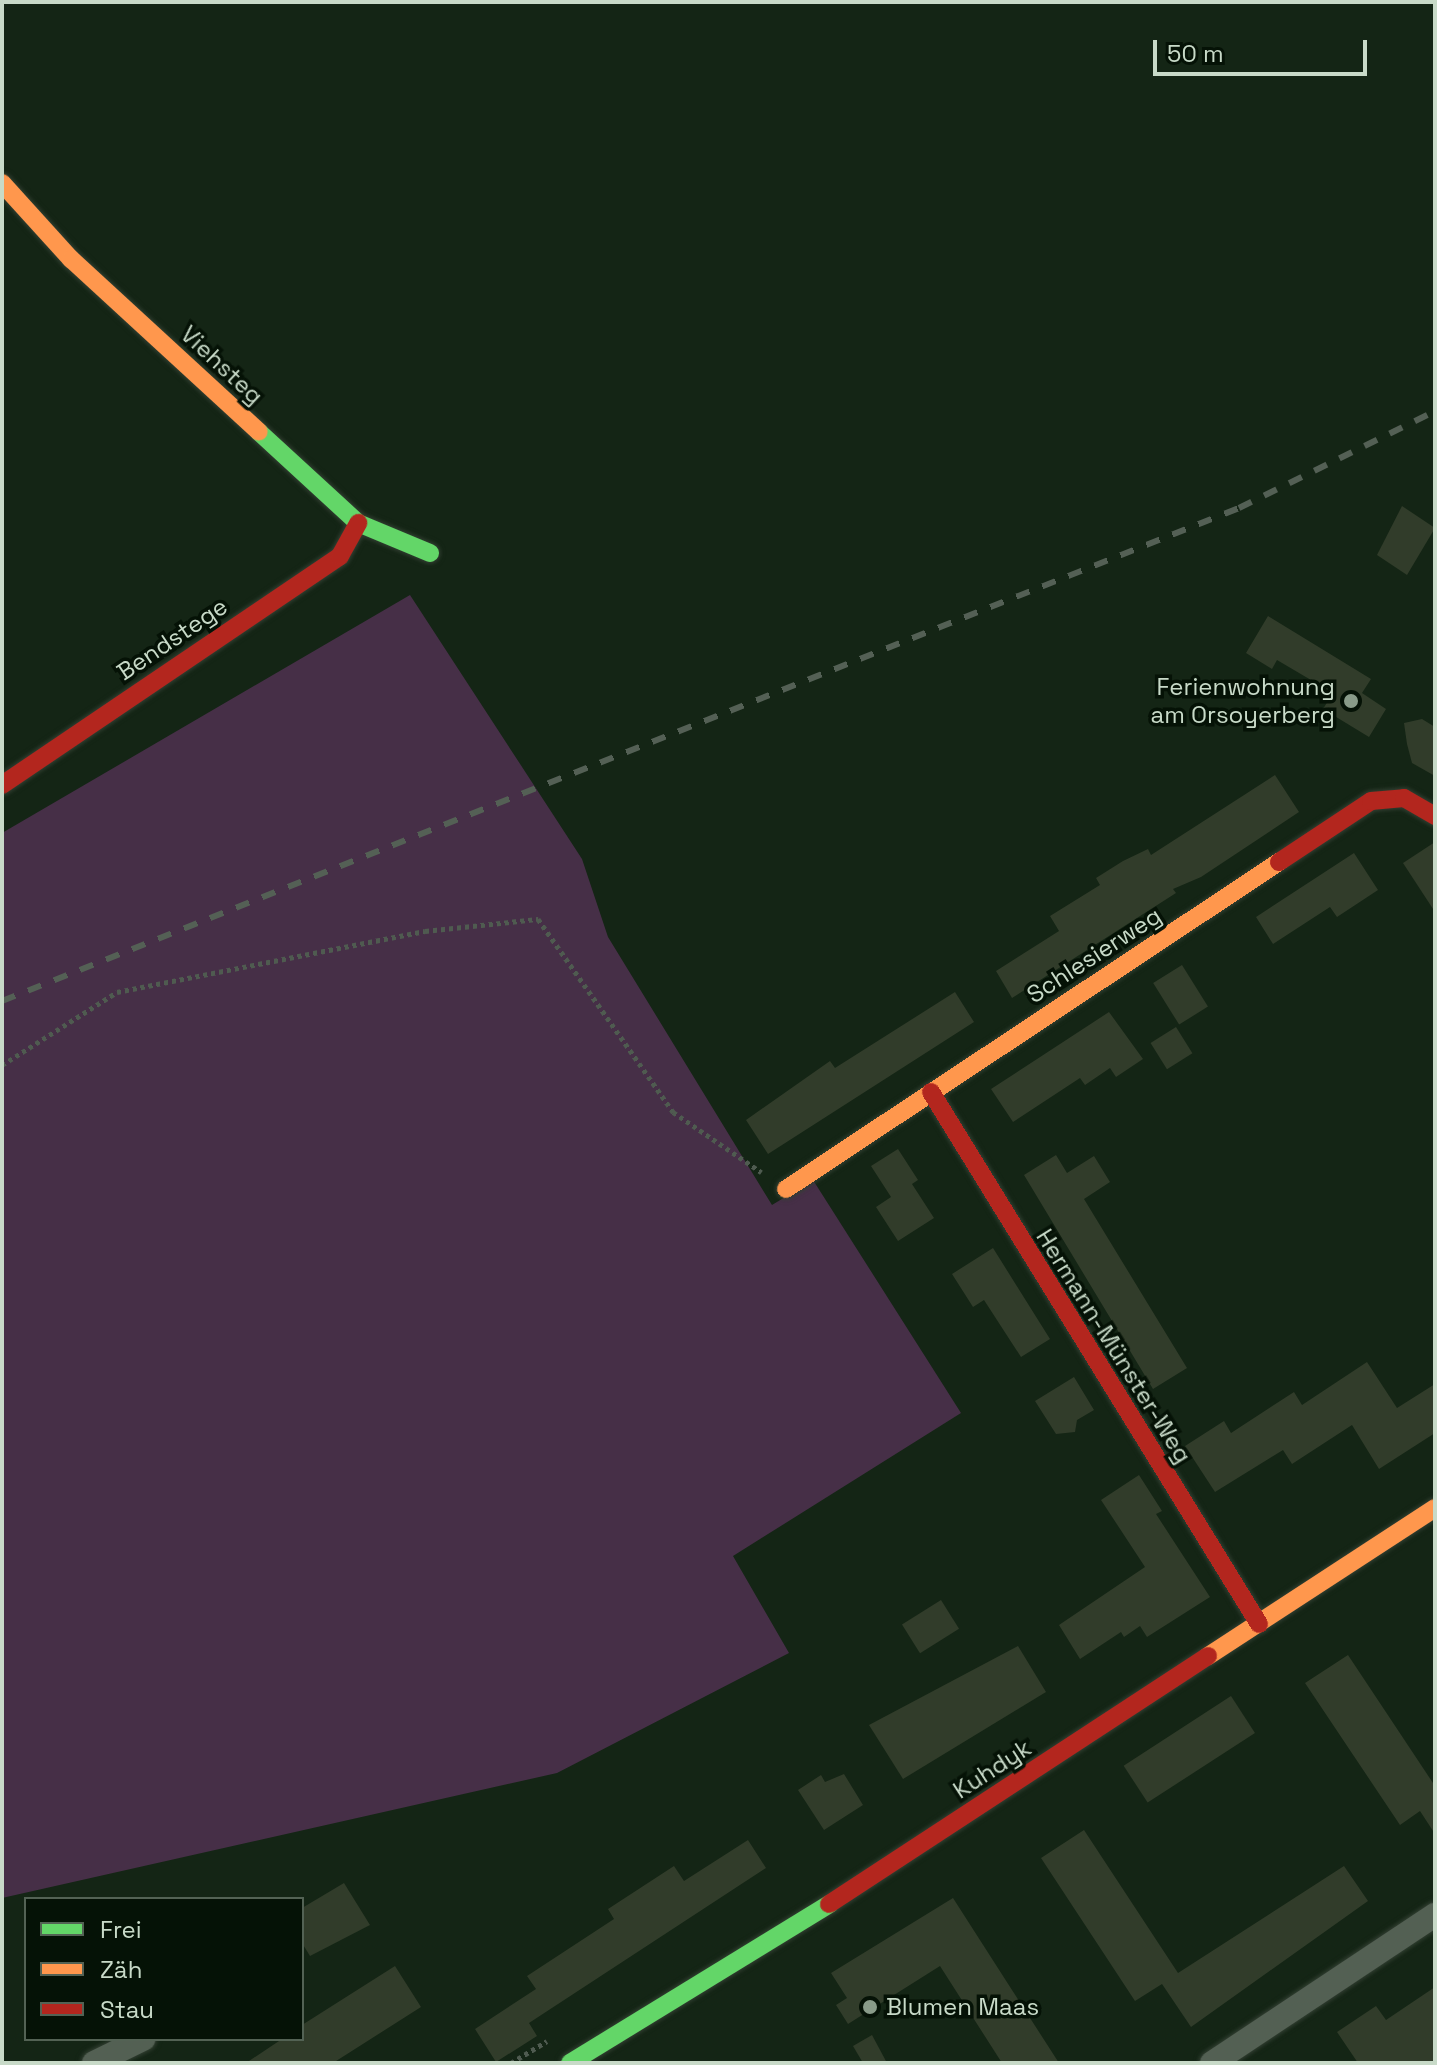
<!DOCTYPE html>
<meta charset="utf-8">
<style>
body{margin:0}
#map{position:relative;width:1437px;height:2065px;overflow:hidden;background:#142515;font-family:"Space Grotesk",sans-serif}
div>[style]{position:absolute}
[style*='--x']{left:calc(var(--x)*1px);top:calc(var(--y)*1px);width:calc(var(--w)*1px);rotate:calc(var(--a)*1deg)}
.green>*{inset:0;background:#462f47}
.building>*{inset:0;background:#313c2a;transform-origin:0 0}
.path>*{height:5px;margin-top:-2.5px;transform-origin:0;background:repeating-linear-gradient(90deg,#4f5b50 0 4px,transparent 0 8px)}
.roads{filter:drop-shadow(0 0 2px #323f32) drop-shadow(0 0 2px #323f32)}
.street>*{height:24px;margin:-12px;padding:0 12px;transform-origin:12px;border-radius:12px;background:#536053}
.fast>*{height:18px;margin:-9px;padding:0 9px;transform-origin:9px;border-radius:9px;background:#63d668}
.slow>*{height:18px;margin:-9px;padding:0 9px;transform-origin:9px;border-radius:9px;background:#ff974d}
.jam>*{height:18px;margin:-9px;padding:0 9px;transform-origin:9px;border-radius:9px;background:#b3261e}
.rail>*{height:6px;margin-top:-3px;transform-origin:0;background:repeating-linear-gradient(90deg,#546055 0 14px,transparent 0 28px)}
.dots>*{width:22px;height:22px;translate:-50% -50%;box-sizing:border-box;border:4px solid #051206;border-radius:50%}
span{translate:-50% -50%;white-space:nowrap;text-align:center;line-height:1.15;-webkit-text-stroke:7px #051206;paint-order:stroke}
.street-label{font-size:24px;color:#c8dac8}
.poi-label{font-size:24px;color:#c8dac8}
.right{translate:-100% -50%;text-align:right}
.left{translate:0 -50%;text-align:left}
.frame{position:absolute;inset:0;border:4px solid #c8dac8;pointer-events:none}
.legend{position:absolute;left:24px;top:1897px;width:280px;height:144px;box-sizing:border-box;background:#051206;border:2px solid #536254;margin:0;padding:10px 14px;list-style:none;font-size:24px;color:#c8dac8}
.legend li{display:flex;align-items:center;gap:16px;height:40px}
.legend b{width:40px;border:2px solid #536254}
.scale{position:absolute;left:1153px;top:40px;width:214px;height:36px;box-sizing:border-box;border:4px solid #c8dac8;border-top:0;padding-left:10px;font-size:24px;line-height:28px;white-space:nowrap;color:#c8dac8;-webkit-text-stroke:6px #051206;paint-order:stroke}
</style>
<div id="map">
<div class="green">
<div style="clip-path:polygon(410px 595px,582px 859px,608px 937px,772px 1205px,813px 1180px,961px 1413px,733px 1556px,789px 1653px,557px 1773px,2px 1898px,2px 833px)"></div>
</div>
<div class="building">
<div style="clip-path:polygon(1402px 506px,1435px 528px,1407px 575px,1377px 555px)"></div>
<div style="clip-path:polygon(1268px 616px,1371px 679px,1362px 693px,1386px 709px,1369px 737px,1323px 709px,1333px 693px,1277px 660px,1272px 669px,1246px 653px)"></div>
<div style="clip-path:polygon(1422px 719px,1435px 727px,1435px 776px,1412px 763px,1407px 744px,1404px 723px)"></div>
<div style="clip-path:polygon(1275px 775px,1299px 812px,1201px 877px,1173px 889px,1176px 893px,1012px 998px,996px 971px,1059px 931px,1050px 916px,1100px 885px,1096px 878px,1123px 861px,1148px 849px,1151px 855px)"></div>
<div style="clip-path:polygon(1435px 842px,1435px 912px,1403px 863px)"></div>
<div style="clip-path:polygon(1354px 853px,1378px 890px,1337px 917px,1330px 907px,1273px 944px,1256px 917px)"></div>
<div style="left:1182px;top:965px;width:49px;height:34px;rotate:58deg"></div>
<div style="clip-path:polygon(955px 992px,974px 1022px,768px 1154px,746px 1120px,830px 1061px,835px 1068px)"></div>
<div style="clip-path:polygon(1109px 1012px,1143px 1059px,1116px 1077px,1110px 1068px,1085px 1085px,1080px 1078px,1013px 1122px,991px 1089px)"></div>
<div style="left:1176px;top:1027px;width:31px;height:30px;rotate:58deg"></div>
<div style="clip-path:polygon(898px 1149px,918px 1180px,912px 1184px,934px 1218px,898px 1241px,876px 1207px,891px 1197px,871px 1166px)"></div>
<div style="clip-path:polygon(1056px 1155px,1067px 1173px,1094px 1156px,1110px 1182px,1084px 1199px,1187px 1368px,1153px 1389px,1024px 1175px)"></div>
<div style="clip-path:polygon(993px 1248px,1050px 1339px,1021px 1357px,984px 1300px,973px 1307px,952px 1274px)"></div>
<div style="clip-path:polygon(1367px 1362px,1397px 1408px,1435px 1384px,1435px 1433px,1379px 1469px,1352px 1425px,1292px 1464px,1283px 1450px,1215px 1492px,1185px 1446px,1224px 1421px,1231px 1433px,1294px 1392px,1302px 1405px)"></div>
<div style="clip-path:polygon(1074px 1377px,1094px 1410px,1077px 1420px,1075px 1432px,1056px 1434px,1035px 1401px)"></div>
<div style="clip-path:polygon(1139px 1475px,1162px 1511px,1156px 1514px,1210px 1597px,1147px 1637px,1140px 1626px,1124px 1637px,1121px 1632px,1080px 1659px,1059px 1625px,1145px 1567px,1101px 1500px)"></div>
<div style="left:941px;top:1600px;width:34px;height:46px;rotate:58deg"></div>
<div style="clip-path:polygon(1018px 1646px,1046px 1692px,903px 1779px,869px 1725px)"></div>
<div style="clip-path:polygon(1348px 1655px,1435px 1786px,1435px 1834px,1420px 1811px,1400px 1825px,1305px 1683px)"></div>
<div style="left:1231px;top:1696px;width:44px;height:128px;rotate:57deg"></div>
<div style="clip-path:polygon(844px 1774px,863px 1805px,824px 1830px,798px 1790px,821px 1775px,825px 1782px)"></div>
<div style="clip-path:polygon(1084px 1830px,1178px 1973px,1344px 1866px,1368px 1901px,1191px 2027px,1162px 1984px,1135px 2001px,1041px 1858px)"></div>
<div style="clip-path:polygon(748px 1840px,766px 1868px,529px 2023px,537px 2036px,496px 2062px,475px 2029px,536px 1989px,527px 1976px,614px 1919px,608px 1909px,674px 1866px,684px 1881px)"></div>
<div style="clip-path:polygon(344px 1883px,370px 1925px,310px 1956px,302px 1943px,302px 1908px)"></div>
<div style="clip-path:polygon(953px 1898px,1012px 1990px,1059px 2063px,1002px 2063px,940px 1966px,848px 2024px,836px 2005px,847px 1998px,831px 1973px)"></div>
<div style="clip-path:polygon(395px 1966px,421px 2007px,333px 2063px,246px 2063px,282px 2039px,302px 2039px,302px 2025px)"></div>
<div style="clip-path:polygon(1435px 1987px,1435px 2063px,1358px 2063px,1337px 2032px,1376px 2006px,1386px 2020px)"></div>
<div style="clip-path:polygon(872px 2035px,887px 2063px,863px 2063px,853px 2046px)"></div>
</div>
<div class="path">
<div style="--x:2;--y:1065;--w:136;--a:-32.4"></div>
<div style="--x:117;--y:992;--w:314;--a:-11.2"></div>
<div style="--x:425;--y:931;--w:114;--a:-6.1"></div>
<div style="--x:538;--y:919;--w:236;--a:55"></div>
<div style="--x:673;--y:1112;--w:107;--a:34.3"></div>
<div style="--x:511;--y:2063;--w:42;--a:-31.4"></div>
</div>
<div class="roads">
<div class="street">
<div style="--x:94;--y:2063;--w:55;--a:-26.1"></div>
<div style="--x:1212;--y:2063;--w:268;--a:-33.6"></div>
</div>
<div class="fast">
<div style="--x:259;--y:432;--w:134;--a:42.6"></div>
<div style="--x:358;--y:523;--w:78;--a:22.6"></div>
<div style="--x:570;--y:2063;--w:304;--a:-31.5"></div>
</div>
<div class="slow">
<div style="--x:2;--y:183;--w:103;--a:47.8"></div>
<div style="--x:71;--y:259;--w:255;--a:42.6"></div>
<div style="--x:786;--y:1189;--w:592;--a:-33.56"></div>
<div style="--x:1208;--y:1656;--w:271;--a:-33.1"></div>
</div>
<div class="jam">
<div style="--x:2;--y:785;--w:408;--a:-34.1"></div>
<div style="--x:340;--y:556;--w:38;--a:-61"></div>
<div style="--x:1279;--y:862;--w:110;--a:-33.5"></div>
<div style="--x:1371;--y:801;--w:33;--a:-5"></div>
<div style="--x:1404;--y:798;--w:36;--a:30"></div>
<div style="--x:931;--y:1092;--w:625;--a:58.34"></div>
<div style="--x:829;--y:1904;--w:453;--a:-33.2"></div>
</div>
</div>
<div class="rail">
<div style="--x:2;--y:1001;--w:1332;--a:-21.73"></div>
<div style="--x:1239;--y:508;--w:219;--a:-26.3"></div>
</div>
<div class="dots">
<div style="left:1351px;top:701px;background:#899b89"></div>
<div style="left:870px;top:2007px;background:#899b89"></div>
</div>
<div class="street-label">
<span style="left:222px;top:365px;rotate:43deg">Viehsteg</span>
<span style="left:172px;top:639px;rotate:-34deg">Bendstege</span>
<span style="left:1094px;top:955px;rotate:-33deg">Schlesierweg</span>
<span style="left:1114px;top:1346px;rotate:58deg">Hermann-Münster-Weg</span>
<span style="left:992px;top:1769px;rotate:-33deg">Kuhdyk</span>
</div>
<div class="poi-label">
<span class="right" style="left:1335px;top:701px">Ferienwohnung<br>am Orsoyerberg</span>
<span class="left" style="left:886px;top:2007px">Blumen Maas</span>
</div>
<div class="frame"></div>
<ul class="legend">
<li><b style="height:10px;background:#63d668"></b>Frei</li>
<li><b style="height:10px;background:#ff974d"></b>Zäh</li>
<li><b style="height:10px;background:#b3261e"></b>Stau</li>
</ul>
<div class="scale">50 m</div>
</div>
